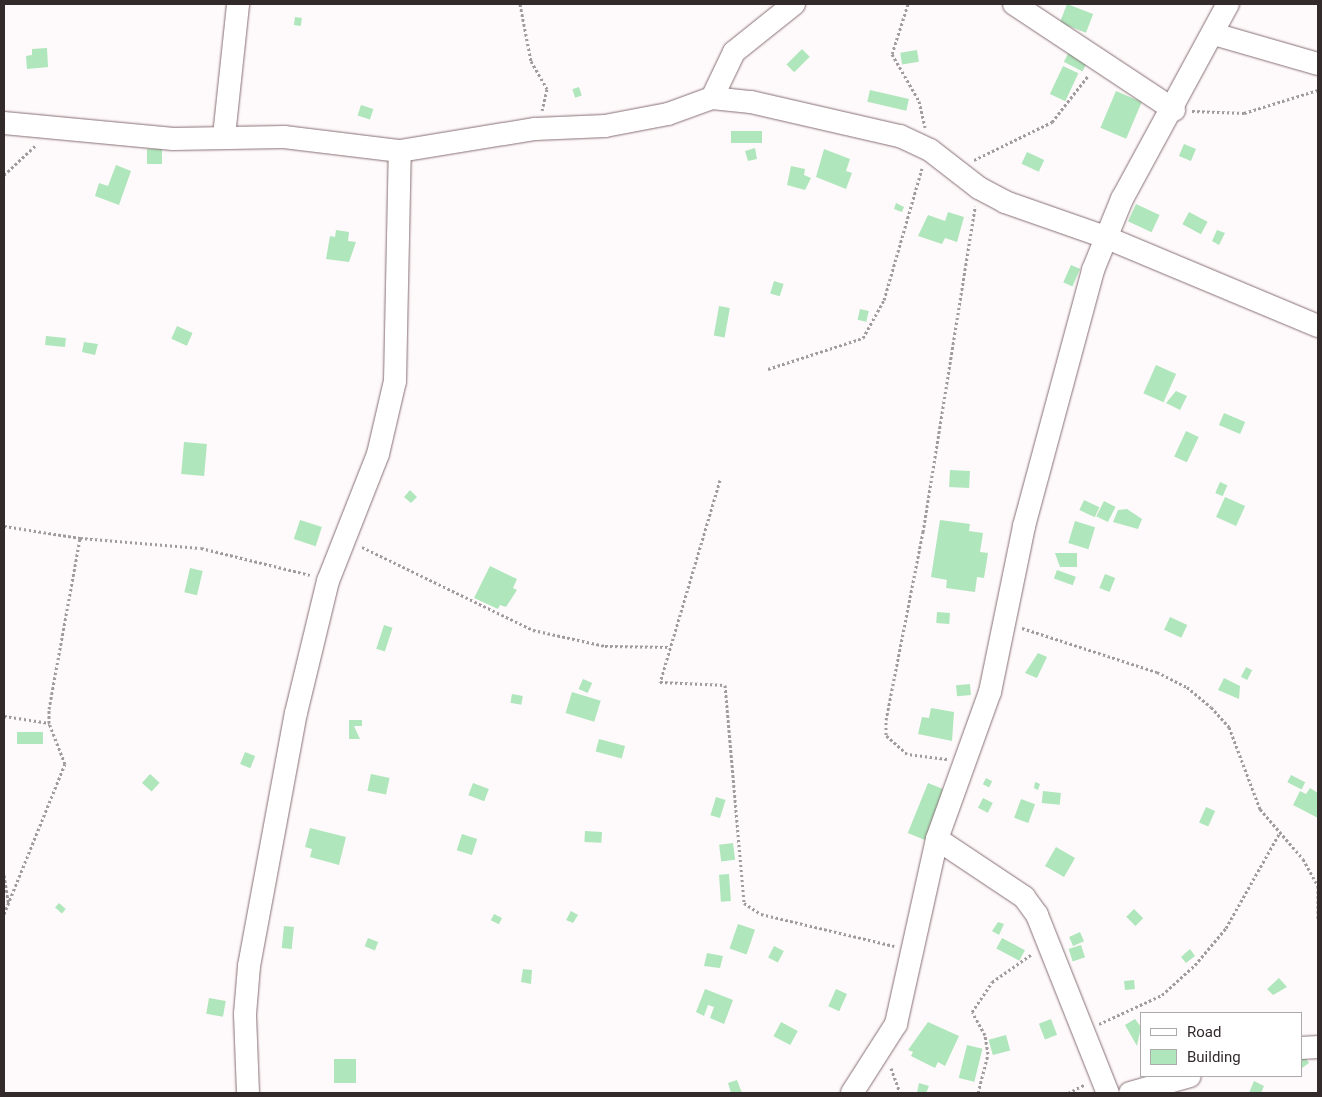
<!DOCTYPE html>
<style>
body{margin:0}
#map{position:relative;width:1322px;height:1097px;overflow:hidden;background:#fef9fa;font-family:Roboto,sans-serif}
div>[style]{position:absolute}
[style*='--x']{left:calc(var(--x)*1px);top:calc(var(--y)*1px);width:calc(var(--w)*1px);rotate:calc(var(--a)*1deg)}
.building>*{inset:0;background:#afe6bb;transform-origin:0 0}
.path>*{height:3px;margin-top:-1.5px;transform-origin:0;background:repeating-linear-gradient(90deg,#a29b9d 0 2.5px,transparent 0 5px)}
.roads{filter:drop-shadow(0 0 1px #866f75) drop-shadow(0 0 1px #866f75)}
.minor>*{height:22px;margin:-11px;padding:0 11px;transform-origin:11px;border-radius:11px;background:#fff}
span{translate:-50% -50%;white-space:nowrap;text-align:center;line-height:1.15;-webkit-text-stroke:5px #fff;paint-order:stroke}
.frame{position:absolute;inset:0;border:5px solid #332a2c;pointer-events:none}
.legend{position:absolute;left:1140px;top:1012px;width:162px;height:65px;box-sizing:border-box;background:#fff;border:1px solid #adaaab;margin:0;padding:6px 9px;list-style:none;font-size:15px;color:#332a2c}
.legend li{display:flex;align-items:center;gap:10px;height:25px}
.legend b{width:25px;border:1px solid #adaaab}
</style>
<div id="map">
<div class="building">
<div style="left:1067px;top:4px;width:28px;height:20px;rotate:21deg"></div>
<div style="left:295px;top:17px;width:7px;height:8px;rotate:8deg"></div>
<div style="clip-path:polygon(47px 48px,48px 67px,27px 69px,26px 56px,32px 55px,32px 49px)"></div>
<div style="left:802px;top:49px;width:11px;height:22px;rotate:45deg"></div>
<div style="left:917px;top:50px;width:12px;height:17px;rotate:81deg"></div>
<div style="left:1069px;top:52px;width:21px;height:11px;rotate:28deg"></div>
<div style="left:1063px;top:66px;width:17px;height:31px;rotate:25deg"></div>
<div style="left:579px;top:87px;width:9px;height:7px;rotate:72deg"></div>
<div style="left:870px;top:90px;width:40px;height:12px;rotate:13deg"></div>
<div style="left:1116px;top:91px;width:28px;height:40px;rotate:23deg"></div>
<div style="left:361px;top:105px;width:13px;height:11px;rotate:18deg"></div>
<div style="left:731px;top:131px;width:31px;height:12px"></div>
<div style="left:1184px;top:144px;width:13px;height:13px;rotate:23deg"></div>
<div style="clip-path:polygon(755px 148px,757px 159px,748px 161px,745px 151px)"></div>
<div style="left:162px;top:149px;width:15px;height:15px;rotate:90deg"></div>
<div style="clip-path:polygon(824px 149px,850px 159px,846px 171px,852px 173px,846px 189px,816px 177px)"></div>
<div style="left:1027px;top:152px;width:19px;height:13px;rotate:25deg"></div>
<div style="clip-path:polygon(116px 165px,131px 171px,119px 205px,95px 196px,99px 183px,108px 186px)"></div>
<div style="clip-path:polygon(791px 166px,805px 169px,804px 175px,811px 178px,805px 190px,787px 185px)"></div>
<div style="clip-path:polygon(896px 203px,904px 207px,902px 212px,894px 209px)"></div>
<div style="left:1136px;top:204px;width:26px;height:19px;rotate:25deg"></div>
<div style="clip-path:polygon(948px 212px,964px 217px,957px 242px,945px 238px,942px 244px,918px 236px,928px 215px,945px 221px)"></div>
<div style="left:1189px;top:212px;width:21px;height:14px;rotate:28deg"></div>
<div style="clip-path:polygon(336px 230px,349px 232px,348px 241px,356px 242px,349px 262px,326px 259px,330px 236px,335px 237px)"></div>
<div style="clip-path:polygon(1217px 230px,1225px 233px,1219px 245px,1212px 241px)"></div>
<div style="left:1071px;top:265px;width:10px;height:19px;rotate:24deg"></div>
<div style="left:774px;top:281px;width:10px;height:13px;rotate:17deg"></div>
<div style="left:719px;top:306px;width:11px;height:30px;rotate:10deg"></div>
<div style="left:860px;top:309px;width:9px;height:11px;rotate:13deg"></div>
<div style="left:177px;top:326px;width:17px;height:14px;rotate:24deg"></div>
<div style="left:46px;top:336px;width:20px;height:9px;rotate:6deg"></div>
<div style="clip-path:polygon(84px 342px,98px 344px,95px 355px,82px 352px)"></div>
<div style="left:1156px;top:365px;width:22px;height:31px;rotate:24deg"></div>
<div style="clip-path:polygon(1176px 391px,1187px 396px,1180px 410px,1166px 403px)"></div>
<div style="left:1224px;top:413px;width:23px;height:13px;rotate:23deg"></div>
<div style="left:1186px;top:431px;width:14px;height:28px;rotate:25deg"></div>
<div style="left:184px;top:442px;width:23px;height:32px;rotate:5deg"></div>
<div style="left:950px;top:470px;width:20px;height:17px;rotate:3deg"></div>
<div style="left:1220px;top:482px;width:8px;height:12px;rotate:23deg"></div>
<div style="clip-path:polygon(410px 490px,417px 497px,411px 503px,404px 497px)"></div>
<div style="left:1225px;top:497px;width:22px;height:22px;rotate:24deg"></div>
<div style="left:1084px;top:500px;width:17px;height:11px;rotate:25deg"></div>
<div style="left:1104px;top:501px;width:13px;height:17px;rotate:27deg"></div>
<div style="clip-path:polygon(1127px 509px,1142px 519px,1138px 529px,1113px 522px,1118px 510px)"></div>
<div style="left:300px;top:520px;width:23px;height:20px;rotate:18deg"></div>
<div style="clip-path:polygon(940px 520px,970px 524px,969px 531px,983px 533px,980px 552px,988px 553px,984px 578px,977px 577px,975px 592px,946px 588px,947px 580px,931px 577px)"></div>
<div style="left:1075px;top:521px;width:21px;height:23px;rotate:17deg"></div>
<div style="clip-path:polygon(1055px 553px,1077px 553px,1077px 567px,1060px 567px)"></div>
<div style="clip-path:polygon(490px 566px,517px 579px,513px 588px,517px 590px,506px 607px,500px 605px,498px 609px,474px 598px)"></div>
<div style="left:190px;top:568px;width:13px;height:25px;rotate:13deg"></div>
<div style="left:1057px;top:570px;width:20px;height:9px;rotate:20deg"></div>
<div style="left:1105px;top:574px;width:11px;height:15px;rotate:22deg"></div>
<div style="left:937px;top:612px;width:13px;height:11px;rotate:4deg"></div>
<div style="left:1170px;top:617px;width:19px;height:14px;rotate:25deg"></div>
<div style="left:384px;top:625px;width:9px;height:25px;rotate:18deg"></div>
<div style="clip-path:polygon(1038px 653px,1047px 657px,1037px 678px,1025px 673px)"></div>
<div style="left:1246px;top:667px;width:7px;height:11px;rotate:27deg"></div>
<div style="clip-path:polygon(1224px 678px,1240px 686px,1239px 699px,1218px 690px)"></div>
<div style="left:583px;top:679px;width:10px;height:11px;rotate:24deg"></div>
<div style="left:970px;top:684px;width:11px;height:14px;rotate:85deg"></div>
<div style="left:572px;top:692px;width:30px;height:22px;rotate:17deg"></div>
<div style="left:512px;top:694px;width:11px;height:9px;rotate:10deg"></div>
<div style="clip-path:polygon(931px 708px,954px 712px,952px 741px,918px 734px,922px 717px,929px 718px)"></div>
<div style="clip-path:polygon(349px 720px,362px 720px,362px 726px,354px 726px,360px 739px,349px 739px)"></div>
<div style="left:17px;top:732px;width:26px;height:12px"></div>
<div style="left:599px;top:739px;width:27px;height:13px;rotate:15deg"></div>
<div style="left:245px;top:752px;width:11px;height:13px;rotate:22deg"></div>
<div style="left:150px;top:774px;width:13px;height:12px;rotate:42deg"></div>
<div style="left:371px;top:774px;width:19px;height:17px;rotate:12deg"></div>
<div style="left:1291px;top:775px;width:16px;height:8px;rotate:27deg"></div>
<div style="left:986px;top:778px;width:7px;height:7px;rotate:27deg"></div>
<div style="clip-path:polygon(1035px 782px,1040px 784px,1038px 790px,1034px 788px)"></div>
<div style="left:473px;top:783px;width:17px;height:13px;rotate:21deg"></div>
<div style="left:928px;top:783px;width:27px;height:54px;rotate:22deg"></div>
<div style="clip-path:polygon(1310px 788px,1318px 793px,1318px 818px,1293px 805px,1300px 791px,1306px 794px)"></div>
<div style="left:1043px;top:791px;width:18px;height:12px;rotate:6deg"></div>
<div style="left:716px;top:797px;width:10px;height:19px;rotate:17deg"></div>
<div style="left:983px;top:798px;width:11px;height:11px;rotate:27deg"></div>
<div style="left:1021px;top:799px;width:15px;height:20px;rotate:20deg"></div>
<div style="left:1206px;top:807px;width:10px;height:17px;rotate:24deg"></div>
<div style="clip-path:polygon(310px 828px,346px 837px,339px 865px,310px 857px,312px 849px,305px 847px)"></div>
<div style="left:585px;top:831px;width:17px;height:11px;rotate:3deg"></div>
<div style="left:462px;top:834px;width:16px;height:17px;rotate:18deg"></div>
<div style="left:733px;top:843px;width:17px;height:14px;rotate:83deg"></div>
<div style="left:1056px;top:847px;width:22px;height:22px;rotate:30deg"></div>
<div style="left:729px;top:874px;width:27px;height:10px;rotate:86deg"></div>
<div style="left:59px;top:903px;width:9px;height:6px;rotate:41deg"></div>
<div style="left:1134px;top:909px;width:13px;height:11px;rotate:45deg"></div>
<div style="clip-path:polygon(571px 911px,578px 915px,573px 923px,566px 920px)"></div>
<div style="left:494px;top:914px;width:9px;height:7px;rotate:27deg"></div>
<div style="clip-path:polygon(998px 922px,1004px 924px,999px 935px,992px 931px)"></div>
<div style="left:738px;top:924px;width:18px;height:26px;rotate:19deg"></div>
<div style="left:284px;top:926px;width:10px;height:22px;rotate:6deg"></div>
<div style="left:1080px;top:932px;width:10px;height:12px;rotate:66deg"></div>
<div style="left:368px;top:938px;width:11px;height:9px;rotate:22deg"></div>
<div style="left:1002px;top:938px;width:26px;height:12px;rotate:28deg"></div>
<div style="left:1081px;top:945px;width:13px;height:13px;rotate:72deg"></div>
<div style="left:774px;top:946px;width:11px;height:13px;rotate:27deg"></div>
<div style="clip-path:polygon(1190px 949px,1195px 956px,1186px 963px,1181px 957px)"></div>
<div style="clip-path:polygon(707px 953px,723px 956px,720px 968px,704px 966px)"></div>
<div style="clip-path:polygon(523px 969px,532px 970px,531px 984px,521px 982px)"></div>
<div style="clip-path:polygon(1279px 978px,1287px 987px,1273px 995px,1267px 989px)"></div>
<div style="left:1134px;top:980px;width:9px;height:10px;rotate:84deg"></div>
<div style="clip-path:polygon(705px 989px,733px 1000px,724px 1024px,710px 1018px,714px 1007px,708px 1005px,704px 1016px,696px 1012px)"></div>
<div style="left:836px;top:989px;width:12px;height:19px;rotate:24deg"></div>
<div style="left:209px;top:998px;width:17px;height:16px;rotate:10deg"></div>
<div style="left:1051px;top:1019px;width:17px;height:13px;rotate:69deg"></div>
<div style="clip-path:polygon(1135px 1019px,1141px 1027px,1137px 1046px,1125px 1025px)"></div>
<div style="left:781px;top:1022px;width:19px;height:16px;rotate:28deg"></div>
<div style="clip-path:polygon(928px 1022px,959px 1036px,945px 1066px,938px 1062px,935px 1068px,911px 1056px,913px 1052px,908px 1050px)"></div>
<div style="left:1006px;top:1035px;width:16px;height:18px;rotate:75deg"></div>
<div style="left:967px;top:1045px;width:16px;height:34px;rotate:14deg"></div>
<div style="clip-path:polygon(1301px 1052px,1309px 1063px,1302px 1068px,1301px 1066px)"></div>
<div style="left:334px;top:1059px;width:22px;height:24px"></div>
<div style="clip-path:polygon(737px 1080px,742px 1093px,731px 1093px,728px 1083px)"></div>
<div style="clip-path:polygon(1254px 1081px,1264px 1086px,1261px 1093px,1249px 1093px)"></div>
<div style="clip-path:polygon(919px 1083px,929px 1086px,926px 1093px,917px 1093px)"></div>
</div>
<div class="path">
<div style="--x:520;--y:4;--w:58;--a:79.1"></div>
<div style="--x:531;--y:61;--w:32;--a:60"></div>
<div style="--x:547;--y:89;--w:22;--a:103"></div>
<div style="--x:908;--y:4;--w:52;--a:107.7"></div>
<div style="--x:892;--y:54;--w:54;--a:60.1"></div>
<div style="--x:919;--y:101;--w:27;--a:77"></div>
<div style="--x:1192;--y:111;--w:52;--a:2.2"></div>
<div style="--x:1244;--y:113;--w:77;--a:-17.3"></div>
<div style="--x:974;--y:160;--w:87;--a:-26"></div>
<div style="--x:1052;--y:122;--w:58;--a:-52"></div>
<div style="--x:4;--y:175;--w:44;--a:-43.2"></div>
<div style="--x:768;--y:369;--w:100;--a:-18.1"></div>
<div style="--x:863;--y:338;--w:43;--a:-61.1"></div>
<div style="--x:884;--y:300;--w:137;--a:-73.9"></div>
<div style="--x:720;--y:480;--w:211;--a:106.5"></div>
<div style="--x:660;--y:682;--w:65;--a:2.6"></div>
<div style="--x:725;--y:685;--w:219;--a:85"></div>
<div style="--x:744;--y:903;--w:20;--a:33"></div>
<div style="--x:761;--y:914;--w:137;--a:13.5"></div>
<div style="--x:4;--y:526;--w:77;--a:9"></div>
<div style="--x:80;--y:538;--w:121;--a:4.7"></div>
<div style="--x:201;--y:548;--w:112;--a:13.9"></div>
<div style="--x:362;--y:547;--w:190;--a:25.9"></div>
<div style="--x:533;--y:630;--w:74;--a:12.5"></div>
<div style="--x:605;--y:646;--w:65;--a:0.9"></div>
<div style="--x:1022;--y:628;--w:142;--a:18.1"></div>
<div style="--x:1157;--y:672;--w:34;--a:27"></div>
<div style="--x:1187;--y:687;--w:31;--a:40"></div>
<div style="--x:1211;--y:707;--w:27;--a:48"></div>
<div style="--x:1229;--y:727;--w:88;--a:69.3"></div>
<div style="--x:1260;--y:809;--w:66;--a:49.3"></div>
<div style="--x:1303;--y:859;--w:31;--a:61"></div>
<div style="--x:1318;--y:886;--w:34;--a:90"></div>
<div style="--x:4;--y:716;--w:46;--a:8.8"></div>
<div style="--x:947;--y:759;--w:40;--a:-172.9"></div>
<div style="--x:907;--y:754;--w:28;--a:-138"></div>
<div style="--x:886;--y:735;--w:15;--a:-90"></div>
<div style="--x:886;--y:720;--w:192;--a:-78.9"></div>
<div style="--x:923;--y:532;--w:330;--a:-80.9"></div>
<div style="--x:4;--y:875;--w:30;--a:81"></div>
<div style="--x:4;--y:914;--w:162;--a:-67.9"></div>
<div style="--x:65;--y:764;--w:44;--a:-111.3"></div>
<div style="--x:49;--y:723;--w:14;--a:-90"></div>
<div style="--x:49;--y:709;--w:174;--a:-79.7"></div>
<div style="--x:1099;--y:1024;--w:69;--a:-24.7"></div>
<div style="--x:1162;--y:995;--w:45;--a:-42.3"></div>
<div style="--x:1195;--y:965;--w:48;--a:-50"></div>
<div style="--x:1226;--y:928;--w:110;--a:-60.6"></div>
<div style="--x:891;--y:1068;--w:27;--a:70"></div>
<div style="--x:978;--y:1093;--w:40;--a:-75.6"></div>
<div style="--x:988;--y:1054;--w:19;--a:-99"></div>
<div style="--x:985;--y:1035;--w:26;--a:-119"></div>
<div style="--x:972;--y:1012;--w:36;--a:-56"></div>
<div style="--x:992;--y:982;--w:49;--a:-35"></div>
<div style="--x:1068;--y:1093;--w:18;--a:-27"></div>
</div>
<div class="roads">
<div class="minor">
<div style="--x:1014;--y:4;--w:192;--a:33.5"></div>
<div style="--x:1214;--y:34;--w:108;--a:16.1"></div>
<div style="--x:712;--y:98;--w:39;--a:6"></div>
<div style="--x:751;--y:102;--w:153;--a:12.9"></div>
<div style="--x:900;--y:136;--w:33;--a:25"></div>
<div style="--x:930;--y:150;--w:62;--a:37.8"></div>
<div style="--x:979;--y:188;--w:30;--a:28"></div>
<div style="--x:1005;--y:202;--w:106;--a:19.3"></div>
<div style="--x:1105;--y:237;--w:231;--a:22.7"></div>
<div style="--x:4;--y:123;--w:170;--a:5.4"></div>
<div style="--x:173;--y:139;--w:111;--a:-1"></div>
<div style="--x:284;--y:137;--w:117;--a:6.9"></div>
<div style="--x:400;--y:151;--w:137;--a:-9.3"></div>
<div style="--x:535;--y:129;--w:70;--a:-2.5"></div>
<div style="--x:605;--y:126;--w:64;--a:-10.8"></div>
<div style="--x:668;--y:114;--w:47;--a:-20"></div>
<div style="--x:712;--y:98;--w:51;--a:-64.4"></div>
<div style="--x:734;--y:52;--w:77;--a:-38.7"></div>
<div style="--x:224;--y:136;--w:133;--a:-83.9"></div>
<div style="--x:937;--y:839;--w:105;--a:33.7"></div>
<div style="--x:1024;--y:897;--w:22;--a:54"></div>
<div style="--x:1037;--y:915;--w:192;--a:68.3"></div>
<div style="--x:1301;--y:1048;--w:17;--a:-3"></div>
<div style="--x:248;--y:1093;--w:79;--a:-92.2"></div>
<div style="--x:245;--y:1014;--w:48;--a:-85.2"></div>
<div style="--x:249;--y:966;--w:257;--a:-79.5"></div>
<div style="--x:296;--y:713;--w:136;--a:-76.4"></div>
<div style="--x:328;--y:581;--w:136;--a:-68.5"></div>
<div style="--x:378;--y:454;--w:75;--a:-76.9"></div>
<div style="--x:395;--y:381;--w:230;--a:-88.8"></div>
<div style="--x:852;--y:1093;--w:82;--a:-57.5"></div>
<div style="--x:896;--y:1024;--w:189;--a:-77.5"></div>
<div style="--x:937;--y:839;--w:156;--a:-70.2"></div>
<div style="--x:990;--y:692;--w:169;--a:-78.4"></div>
<div style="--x:1024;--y:526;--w:265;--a:-74.9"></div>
<div style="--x:1093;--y:270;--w:77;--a:-67.8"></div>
<div style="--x:1122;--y:199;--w:222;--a:-61.5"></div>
<div style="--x:1130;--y:1093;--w:62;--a:-15.8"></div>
</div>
</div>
<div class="frame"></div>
<ul class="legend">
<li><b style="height:6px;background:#fff"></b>Road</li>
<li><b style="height:14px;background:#afe6bb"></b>Building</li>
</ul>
</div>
